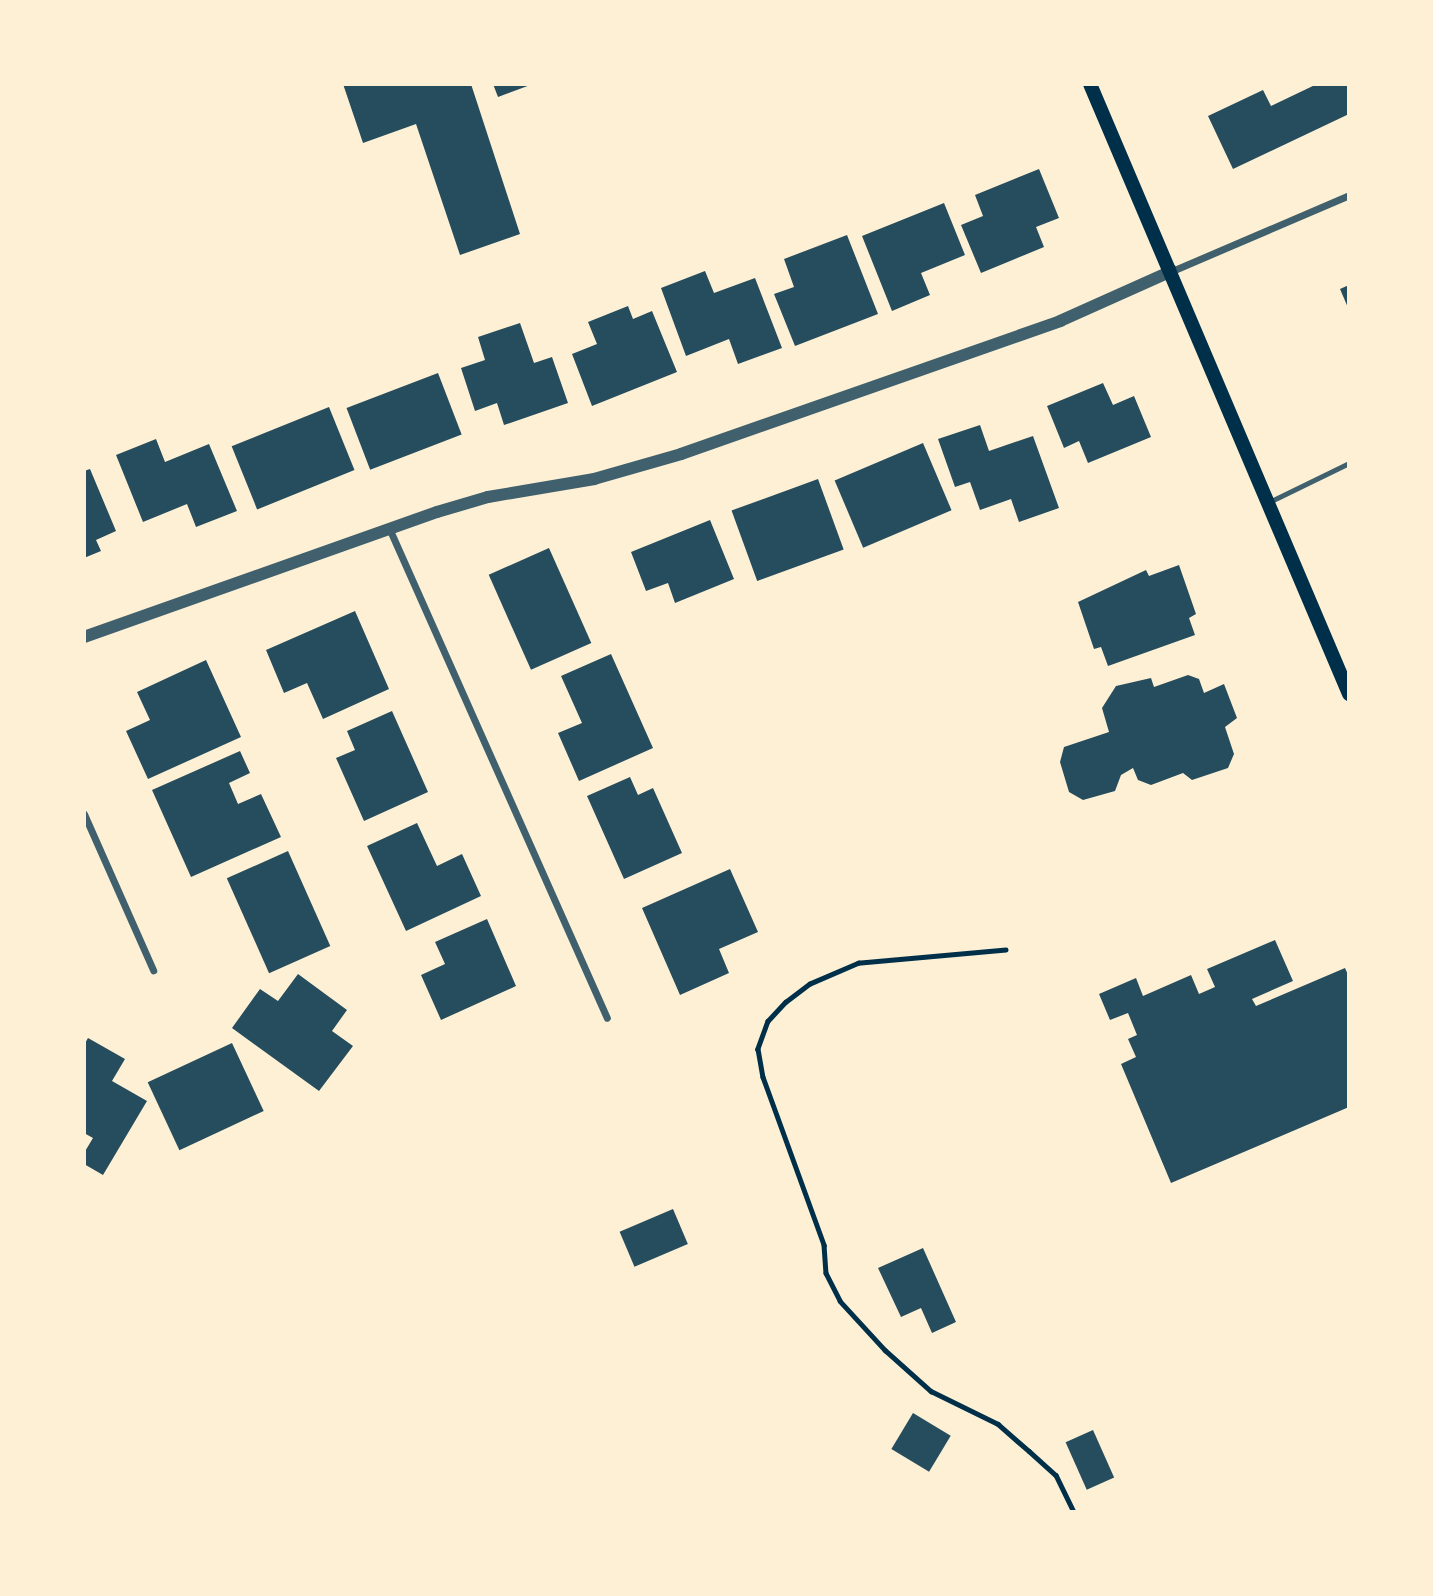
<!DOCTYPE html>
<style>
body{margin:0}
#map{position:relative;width:1433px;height:1596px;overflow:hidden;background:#fdf0d5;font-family:"Work Sans",sans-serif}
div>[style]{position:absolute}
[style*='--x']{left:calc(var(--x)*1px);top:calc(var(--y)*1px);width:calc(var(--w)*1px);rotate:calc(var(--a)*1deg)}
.building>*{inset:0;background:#264d5e;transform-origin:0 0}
.path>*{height:4.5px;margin:-2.25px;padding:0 2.25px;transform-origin:2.25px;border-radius:2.25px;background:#003049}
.service>*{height:5px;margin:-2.5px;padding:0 2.5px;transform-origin:2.5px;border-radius:2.5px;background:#3f606c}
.minor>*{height:7px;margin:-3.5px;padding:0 3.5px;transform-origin:3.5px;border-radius:3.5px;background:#3f606c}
.tertiary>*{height:12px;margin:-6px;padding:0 6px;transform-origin:6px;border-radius:6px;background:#3f606c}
.secondary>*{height:14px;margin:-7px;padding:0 7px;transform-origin:7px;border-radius:7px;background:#003049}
span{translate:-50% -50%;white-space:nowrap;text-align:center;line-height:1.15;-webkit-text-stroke:5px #fdf0d5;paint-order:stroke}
.frame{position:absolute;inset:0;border:86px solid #fdf0d5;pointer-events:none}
</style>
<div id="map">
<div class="building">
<div style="clip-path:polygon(343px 84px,471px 84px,520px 234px,460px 255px,416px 124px,363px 143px)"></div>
<div style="clip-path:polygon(493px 84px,533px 84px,498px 97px)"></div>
<div style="clip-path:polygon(1317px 84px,1349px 84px,1349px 114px,1233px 169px,1208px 116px,1263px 90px,1271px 106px)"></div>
<div style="clip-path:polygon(1039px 169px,1059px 218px,1036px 227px,1044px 247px,981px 273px,961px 225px,983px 216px,975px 195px)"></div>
<div style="clip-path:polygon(944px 203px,965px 255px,921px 273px,930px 295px,892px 311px,862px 236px)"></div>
<div style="clip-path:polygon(847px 235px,878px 314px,795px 346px,774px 294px,794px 287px,784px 259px)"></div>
<div style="clip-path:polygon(705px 271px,714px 293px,755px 278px,782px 348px,738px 364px,729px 339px,686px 356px,661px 288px)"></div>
<div style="clip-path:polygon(1349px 285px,1349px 310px,1340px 289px)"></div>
<div style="clip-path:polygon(628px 306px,633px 319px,652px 311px,677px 372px,592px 406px,572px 354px,597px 344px,588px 322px)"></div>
<div style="clip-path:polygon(520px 323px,534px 363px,552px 357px,568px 403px,504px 425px,497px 403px,475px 411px,461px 368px,485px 360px,478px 337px)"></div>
<div style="left:438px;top:373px;width:66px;height:98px;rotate:69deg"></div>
<div style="clip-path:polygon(1103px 383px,1113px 405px,1134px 396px,1151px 437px,1088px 463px,1079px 441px,1064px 448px,1047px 406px)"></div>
<div style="left:329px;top:407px;width:68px;height:105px;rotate:68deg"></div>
<div style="clip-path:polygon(980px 425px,989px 451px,1033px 436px,1059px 508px,1019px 522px,1011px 499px,980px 510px,970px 482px,955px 487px,938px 439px)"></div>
<div style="clip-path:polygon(156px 439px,165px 462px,209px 444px,237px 511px,196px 527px,187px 504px,143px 522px,116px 455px)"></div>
<div style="left:923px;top:443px;width:73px;height:96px;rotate:67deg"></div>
<div style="clip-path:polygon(90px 469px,116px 531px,96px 540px,101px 551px,84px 558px,84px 471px)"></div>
<div style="left:818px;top:479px;width:75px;height:92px;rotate:70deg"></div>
<div style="clip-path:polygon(710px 520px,734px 579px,675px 603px,668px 583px,646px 591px,631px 552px)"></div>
<div style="left:549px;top:548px;width:104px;height:66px;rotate:66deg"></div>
<div style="clip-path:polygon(1179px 565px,1196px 614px,1189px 618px,1195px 635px,1108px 666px,1101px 647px,1094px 649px,1078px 602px,1146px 570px,1149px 576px)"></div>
<div style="clip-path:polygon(355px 611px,389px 689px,323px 719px,307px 683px,284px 693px,266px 650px)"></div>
<div style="clip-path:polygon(611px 654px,653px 748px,579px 781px,558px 733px,582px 723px,561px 676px)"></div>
<div style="clip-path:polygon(206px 660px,241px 737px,148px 779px,126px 731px,150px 720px,137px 692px)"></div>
<div style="clip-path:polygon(1188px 675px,1199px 679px,1204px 693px,1224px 684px,1237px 718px,1225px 727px,1234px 754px,1228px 768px,1192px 780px,1183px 773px,1151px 785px,1138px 780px,1133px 768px,1121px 775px,1115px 791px,1083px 800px,1069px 792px,1060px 762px,1064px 747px,1109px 732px,1102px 708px,1116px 686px,1151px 678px,1154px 687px)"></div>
<div style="clip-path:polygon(392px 711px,428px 792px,364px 821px,336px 758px,355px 750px,347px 731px)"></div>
<div style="clip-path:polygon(240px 751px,250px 773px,229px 783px,238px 804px,261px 794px,281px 837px,191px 877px,152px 790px)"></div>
<div style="clip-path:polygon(630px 777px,638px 795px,653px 788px,682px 853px,624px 879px,587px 796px)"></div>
<div style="clip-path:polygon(417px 823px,437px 866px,462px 854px,481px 896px,406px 931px,367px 846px)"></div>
<div style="left:288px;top:851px;width:104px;height:67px;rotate:66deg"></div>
<div style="clip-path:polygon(730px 869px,758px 932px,719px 949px,729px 973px,680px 995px,642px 908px)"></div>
<div style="clip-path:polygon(487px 919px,516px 986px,441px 1020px,421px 975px,445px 964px,435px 942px)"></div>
<div style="clip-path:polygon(1275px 940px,1293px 981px,1252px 999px,1256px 1006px,1345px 968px,1349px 977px,1349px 1107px,1171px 1183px,1121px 1064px,1136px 1057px,1128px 1039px,1137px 1035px,1128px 1013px,1110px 1020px,1099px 994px,1136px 978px,1143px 996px,1191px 975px,1199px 994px,1215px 987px,1207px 969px)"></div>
<div style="clip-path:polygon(298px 974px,347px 1010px,332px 1031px,353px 1046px,319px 1091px,232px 1028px,260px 989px,278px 1001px)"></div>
<div style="clip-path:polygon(88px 1038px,125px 1059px,112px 1081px,147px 1101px,103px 1175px,84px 1164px,84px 1153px,93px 1138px,84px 1133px,84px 1045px)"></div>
<div style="left:232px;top:1043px;width:75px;height:93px;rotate:65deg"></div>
<div style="left:673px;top:1209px;width:38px;height:58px;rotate:67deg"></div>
<div style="clip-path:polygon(923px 1248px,956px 1322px,932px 1333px,921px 1308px,901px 1317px,878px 1268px)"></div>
<div style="left:913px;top:1413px;width:44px;height:42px;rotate:31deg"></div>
<div style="left:1093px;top:1430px;width:52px;height:30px;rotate:66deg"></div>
</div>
<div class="path">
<div style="--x:1006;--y:950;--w:148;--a:174.9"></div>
<div style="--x:859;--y:963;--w:53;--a:156.8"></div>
<div style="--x:810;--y:984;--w:30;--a:143"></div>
<div style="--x:786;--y:1002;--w:26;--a:133"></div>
<div style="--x:768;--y:1021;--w:30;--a:110"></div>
<div style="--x:758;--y:1049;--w:28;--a:80"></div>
<div style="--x:763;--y:1077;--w:179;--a:70"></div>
<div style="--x:824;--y:1245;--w:28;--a:86"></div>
<div style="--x:826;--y:1273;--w:31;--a:63"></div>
<div style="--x:840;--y:1301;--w:67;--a:47.4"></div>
<div style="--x:885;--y:1350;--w:62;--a:41.7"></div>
<div style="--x:931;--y:1391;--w:75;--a:26.2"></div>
<div style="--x:998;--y:1424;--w:41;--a:41.1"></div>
<div style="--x:1029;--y:1451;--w:36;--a:42"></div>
<div style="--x:1056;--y:1475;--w:41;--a:64.1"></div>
</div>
<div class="service">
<div style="--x:1269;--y:502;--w:89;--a:-26"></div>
</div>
<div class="minor">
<div style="--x:1172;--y:271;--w:193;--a:-23.2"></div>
<div style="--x:389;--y:528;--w:536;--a:66.02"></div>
<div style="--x:84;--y:814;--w:171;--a:66.1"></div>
</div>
<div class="tertiary">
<div style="--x:84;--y:637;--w:374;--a:-19.5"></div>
<div style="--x:437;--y:512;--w:53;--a:-16.4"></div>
<div style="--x:488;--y:497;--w:108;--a:-9.6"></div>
<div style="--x:594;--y:479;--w:91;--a:-16"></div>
<div style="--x:681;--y:454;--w:402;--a:-19.3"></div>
<div style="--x:1060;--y:321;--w:123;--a:-24.1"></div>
</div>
<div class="secondary">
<div style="--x:1090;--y:84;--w:663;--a:66.99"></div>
</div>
<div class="frame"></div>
</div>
